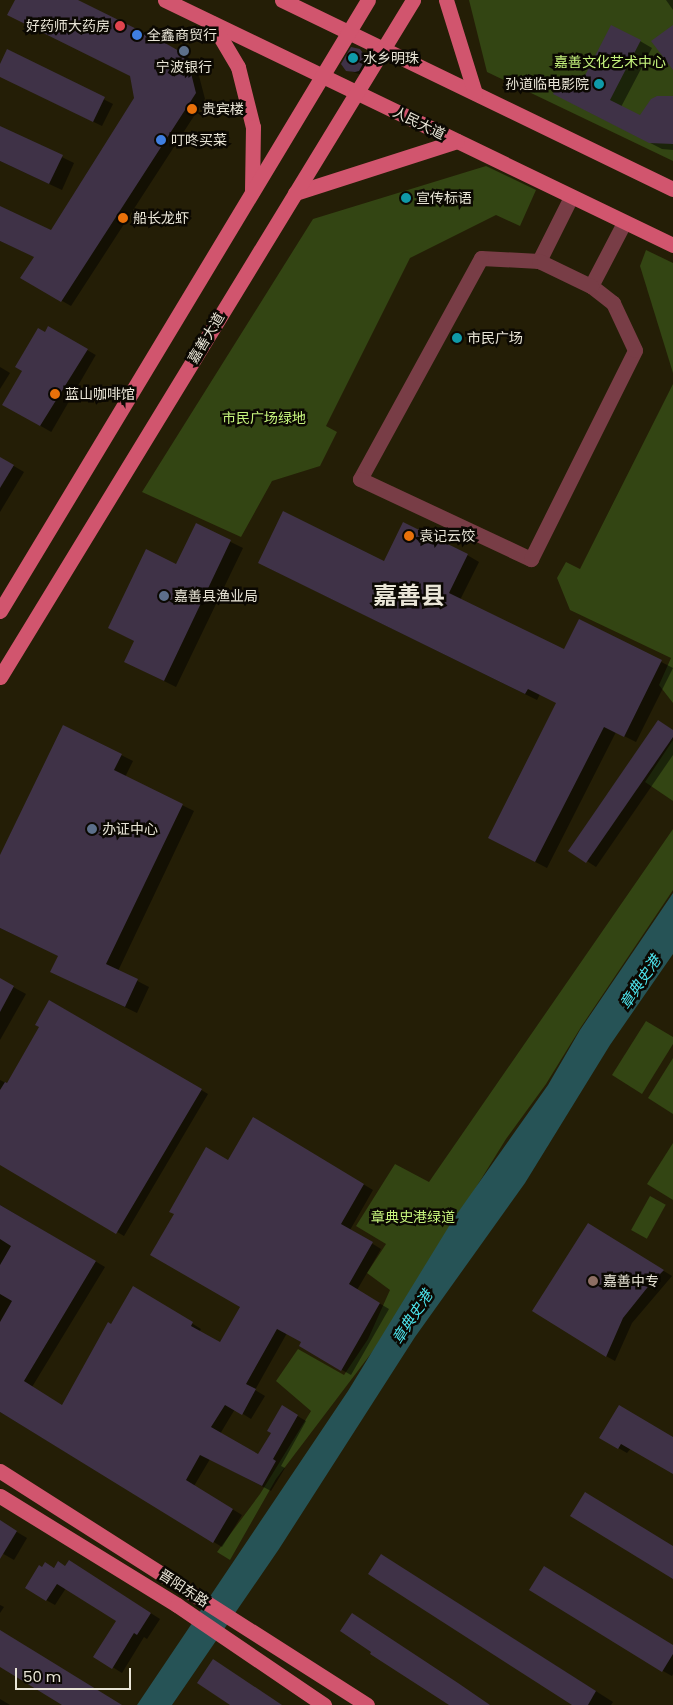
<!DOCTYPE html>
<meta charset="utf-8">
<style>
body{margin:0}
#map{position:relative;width:673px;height:1705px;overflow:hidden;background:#241e06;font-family:Poppins,"Noto Sans SC",sans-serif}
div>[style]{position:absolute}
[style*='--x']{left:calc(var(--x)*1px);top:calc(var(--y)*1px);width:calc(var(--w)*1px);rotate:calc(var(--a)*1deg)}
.green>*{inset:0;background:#334513;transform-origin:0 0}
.water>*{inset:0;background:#265356}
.shadow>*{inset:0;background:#0007;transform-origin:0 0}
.building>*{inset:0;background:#3f3247}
.minor>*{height:15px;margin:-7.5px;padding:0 7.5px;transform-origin:7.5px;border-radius:7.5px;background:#783d46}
.major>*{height:15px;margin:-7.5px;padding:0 7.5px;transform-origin:7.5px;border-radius:7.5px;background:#d1556e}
.dots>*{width:14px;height:14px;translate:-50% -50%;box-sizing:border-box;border:2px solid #0b0802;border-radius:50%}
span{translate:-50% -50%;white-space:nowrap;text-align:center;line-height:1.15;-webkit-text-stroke:5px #0b0802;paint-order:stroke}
.poi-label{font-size:14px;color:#e9e5d7}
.right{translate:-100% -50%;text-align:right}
.left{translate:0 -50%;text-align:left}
.park-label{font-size:14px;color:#c6f47d}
.street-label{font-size:14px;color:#e9e5d7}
.water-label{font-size:15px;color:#4ce2eb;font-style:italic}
.town-label{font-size:24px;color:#e9e5d7;font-weight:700}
.scale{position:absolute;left:15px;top:1668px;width:116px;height:22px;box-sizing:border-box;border:2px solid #e9e5d7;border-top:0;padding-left:6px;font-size:15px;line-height:18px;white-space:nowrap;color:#e9e5d7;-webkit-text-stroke:4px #0b0802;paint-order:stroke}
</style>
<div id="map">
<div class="green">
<div style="clip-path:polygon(469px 0,673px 0,673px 161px,487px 72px)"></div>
<div style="clip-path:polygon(486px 166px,536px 190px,520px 226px,496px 215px,410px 258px,326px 426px,337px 432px,320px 466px,272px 481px,241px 537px,142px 492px,313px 219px)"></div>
<div style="clip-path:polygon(646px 250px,673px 263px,673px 373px,640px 266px)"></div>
<div style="clip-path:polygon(673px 384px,673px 703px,659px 685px,671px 658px,570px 610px,557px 578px,566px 562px,580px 569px)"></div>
<div style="clip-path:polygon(673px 740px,673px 801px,645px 782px)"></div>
<div style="clip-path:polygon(673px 829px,673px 890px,581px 1027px,546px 1084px,506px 1139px,382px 1339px,276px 1479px,230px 1560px,217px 1552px,260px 1494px,311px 1411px,276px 1381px,298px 1349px,344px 1375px,368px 1339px,390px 1290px,367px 1273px,386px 1244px,356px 1226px,395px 1164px,429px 1182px)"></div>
<div style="clip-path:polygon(646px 1021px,673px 1037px,673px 1044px,642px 1094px,612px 1075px)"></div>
<div style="clip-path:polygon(673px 1058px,673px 1114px,648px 1098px)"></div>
<div style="clip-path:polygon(673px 1143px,673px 1200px,647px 1184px)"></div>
<div style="left:650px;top:1196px;width:18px;height:39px;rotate:29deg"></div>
</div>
<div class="water">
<div style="clip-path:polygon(673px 893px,673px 954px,610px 1045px,525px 1183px,415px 1337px,279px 1549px,172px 1705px,137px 1705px,348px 1391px,454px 1218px,548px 1085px,580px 1030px)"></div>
</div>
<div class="shadow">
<div style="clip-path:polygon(16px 0,74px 0,179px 52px,189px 58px,198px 72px,205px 99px,71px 306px,22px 278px,35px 257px,0 241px,0 207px,52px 231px,135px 98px,131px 76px)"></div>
<div style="clip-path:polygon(666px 0,673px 0,673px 10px)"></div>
<div style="clip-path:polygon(640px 41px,652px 48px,621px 107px,640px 117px,673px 100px,673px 150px,662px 149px,566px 100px)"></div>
<div style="clip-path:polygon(359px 50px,370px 60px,362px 75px,347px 70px)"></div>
<div style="clip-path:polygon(8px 51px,113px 104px,102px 126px,0 76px,0 67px)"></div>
<div style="clip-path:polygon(0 127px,74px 163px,62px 190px,0 161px)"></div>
<div style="left:49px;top:328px;width:54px;height:89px;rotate:30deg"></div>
<div style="clip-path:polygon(0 367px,10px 373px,0 389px)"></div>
<div style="clip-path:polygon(0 458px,24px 472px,0 512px)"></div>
<div style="clip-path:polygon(196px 525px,243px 548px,176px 687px,138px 668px,136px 642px,110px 628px,177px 566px)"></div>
<div style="clip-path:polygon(467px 555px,479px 562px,460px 600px,564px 651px,579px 620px,673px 668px,636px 742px,616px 732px,547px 868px,501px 844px,558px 703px,540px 694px,537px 700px,271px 569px)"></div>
<div style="clip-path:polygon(673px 730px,673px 755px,596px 867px,570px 850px)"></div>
<div style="clip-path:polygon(121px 755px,133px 761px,125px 777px,194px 811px,118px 971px,149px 987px,137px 1013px,52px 972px,59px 956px,0 928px,0 858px)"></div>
<div style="clip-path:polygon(0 980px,26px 994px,0 1040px)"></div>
<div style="clip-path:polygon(50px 1001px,208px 1094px,124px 1236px,0 1163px,0 1080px,8px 1084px,41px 1027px)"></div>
<div style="clip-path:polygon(253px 1119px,373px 1190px,350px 1230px,381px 1249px,357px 1290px,389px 1309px,351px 1375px,300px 1346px,302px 1342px,287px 1333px,255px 1390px,265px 1396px,251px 1419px,235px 1409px,220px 1434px,258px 1456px,272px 1432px,282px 1407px,306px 1421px,281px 1466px,285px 1468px,271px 1491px,210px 1459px,194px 1486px,242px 1515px,222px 1547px,0 1412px,0 1205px,105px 1267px,32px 1387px,63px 1406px,112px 1326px,143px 1293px,201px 1329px,199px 1332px,220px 1344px,242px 1306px,229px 1162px)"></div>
<div style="clip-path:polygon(597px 1230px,672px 1276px,632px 1323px,615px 1361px,606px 1356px)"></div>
<div style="clip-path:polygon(601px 1438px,673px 1438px,673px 1473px,631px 1448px,627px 1453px)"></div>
<div style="clip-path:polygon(0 1522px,27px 1538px,14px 1560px,0 1552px)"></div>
<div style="clip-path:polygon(398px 1566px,613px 1702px,611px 1705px,574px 1705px)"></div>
<div style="clip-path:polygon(78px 1567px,160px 1619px,147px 1639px,144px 1637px,122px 1673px,95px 1656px,118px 1621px,66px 1588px,55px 1605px,46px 1600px,43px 1568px)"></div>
<div style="clip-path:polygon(531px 1590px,673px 1646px,673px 1674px,672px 1676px,663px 1671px)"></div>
<div style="clip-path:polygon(0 1605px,4px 1607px,0 1613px)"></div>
<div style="clip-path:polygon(0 1699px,10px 1705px,0 1705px)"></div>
</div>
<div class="building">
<div style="clip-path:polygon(15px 0,78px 0,165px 43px,179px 51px,189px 65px,196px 93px,61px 302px,20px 278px,34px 257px,0 241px,0 206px,51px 230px,134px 98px,130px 76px,7px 15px)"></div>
<div style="clip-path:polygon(611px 25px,641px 40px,610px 100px,640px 115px,651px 99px,657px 96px,673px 96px,673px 144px,649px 143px,553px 94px,559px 80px,578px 89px)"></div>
<div style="clip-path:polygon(673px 25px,673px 70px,651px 41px)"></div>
<div style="clip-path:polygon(351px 47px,360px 49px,365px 56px,365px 60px,359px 71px,355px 72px,346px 71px,341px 64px)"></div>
<div style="clip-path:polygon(7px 49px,105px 97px,93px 122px,0 77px,0 64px)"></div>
<div style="clip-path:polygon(0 126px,63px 155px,49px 184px,0 161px)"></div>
<div style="clip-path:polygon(48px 326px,88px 349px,40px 426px,2px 405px,22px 371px,15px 367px,38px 328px,45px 332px)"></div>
<div style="clip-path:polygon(0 457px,14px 465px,0 488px)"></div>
<div style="clip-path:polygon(283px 511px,384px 561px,403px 522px,468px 554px,449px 593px,564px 649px,579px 619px,662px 660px,624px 737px,604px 727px,535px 862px,488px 838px,556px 703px,528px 689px,525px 694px,258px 563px)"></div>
<div style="clip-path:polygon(196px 523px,231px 540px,164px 681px,124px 662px,134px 641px,108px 628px,146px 549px,176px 564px)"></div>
<div style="clip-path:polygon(658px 720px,673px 730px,673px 737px,586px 863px,568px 851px)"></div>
<div style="clip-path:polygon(63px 725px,122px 754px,114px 770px,183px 804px,106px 964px,138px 979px,125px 1007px,50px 972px,58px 956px,0 928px,0 855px)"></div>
<div style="clip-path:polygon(0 978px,14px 986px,0 1012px)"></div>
<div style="clip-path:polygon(49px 1000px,202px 1089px,116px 1234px,0 1165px,0 1090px,5px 1082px,7px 1083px,39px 1027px,35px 1025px)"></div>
<div style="clip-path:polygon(253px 1117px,364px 1184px,341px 1224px,373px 1242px,349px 1284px,380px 1303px,341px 1371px,299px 1346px,301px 1342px,277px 1329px,246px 1384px,256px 1389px,242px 1415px,225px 1405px,211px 1427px,258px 1454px,271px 1433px,267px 1431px,282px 1405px,298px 1415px,273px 1459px,276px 1461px,262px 1486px,200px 1455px,186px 1480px,233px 1509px,213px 1543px,0 1412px,0 1322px,12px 1301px,0 1294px,0 1265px,11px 1246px,0 1239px,0 1205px,96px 1261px,24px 1381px,62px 1405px,108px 1322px,111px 1324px,133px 1286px,193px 1322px,191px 1326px,220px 1342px,240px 1307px,150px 1255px,174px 1214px,169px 1212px,206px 1147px,228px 1160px)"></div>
<div style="clip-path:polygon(588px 1223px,664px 1270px,651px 1283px,623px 1318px,606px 1357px,532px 1311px)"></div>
<div style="clip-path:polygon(619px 1405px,673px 1437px,673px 1474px,621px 1444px,618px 1449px,599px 1438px)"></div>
<div style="clip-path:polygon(585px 1492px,673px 1546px,673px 1579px,570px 1516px)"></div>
<div style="clip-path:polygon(0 1520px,17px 1531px,0 1559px)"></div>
<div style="clip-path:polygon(381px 1554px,596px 1691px,588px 1705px,572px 1705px,368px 1574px)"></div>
<div style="clip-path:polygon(69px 1560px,151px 1613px,137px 1635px,134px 1633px,112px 1669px,93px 1657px,116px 1621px,57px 1584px,46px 1601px,25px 1588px,39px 1565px,42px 1567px,45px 1562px,54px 1568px,58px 1561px,65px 1566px)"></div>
<div style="clip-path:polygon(544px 1566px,673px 1645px,673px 1654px,662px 1672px,529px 1590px)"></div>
<div style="clip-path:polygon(352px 1613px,458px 1683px,490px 1705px,449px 1705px,370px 1654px,371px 1652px,340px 1631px)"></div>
<div style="clip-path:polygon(0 1630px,122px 1705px,62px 1705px,0 1667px)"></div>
<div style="clip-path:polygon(213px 1659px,282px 1705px,230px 1705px,197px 1683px)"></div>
</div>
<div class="minor">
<div style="--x:571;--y:197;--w:72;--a:116.6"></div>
<div style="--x:539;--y:261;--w:58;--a:-177"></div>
<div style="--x:481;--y:258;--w:252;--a:118.7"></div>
<div style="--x:360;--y:479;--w:189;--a:25.1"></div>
<div style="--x:531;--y:559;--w:233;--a:-63.5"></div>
<div style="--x:635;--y:350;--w:52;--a:-115.1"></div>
<div style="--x:613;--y:303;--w:28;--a:-142"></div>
<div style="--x:591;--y:286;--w:71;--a:-62.4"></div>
<div style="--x:539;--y:261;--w:58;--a:25.7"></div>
</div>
<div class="major">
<div style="--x:165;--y:0;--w:564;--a:25.75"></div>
<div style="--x:282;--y:0;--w:434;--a:25.8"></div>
<div style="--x:446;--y:0;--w:97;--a:72.7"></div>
<div style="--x:212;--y:23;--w:51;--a:59.4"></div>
<div style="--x:238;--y:67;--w:62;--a:76"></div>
<div style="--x:253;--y:127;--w:65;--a:90.9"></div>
<div style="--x:295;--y:193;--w:170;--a:-17.8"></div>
<div style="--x:0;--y:611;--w:713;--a:-58.94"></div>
<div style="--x:0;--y:677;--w:793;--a:-58.61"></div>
<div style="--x:0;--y:1471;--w:435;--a:32.5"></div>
<div style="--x:0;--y:1496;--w:208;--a:31.6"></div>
<div style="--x:177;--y:1605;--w:178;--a:34.2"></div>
</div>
<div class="dots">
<div style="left:120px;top:26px;background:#e0444e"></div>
<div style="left:137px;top:35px;background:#3f7fe0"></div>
<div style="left:184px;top:51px;background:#5c6f8a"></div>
<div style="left:353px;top:58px;background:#0f9aa8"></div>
<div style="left:599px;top:84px;background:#0f9aa8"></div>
<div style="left:192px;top:109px;background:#e8710a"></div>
<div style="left:161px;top:140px;background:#3f7fe0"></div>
<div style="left:406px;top:198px;background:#0f9aa8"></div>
<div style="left:123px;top:218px;background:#e8710a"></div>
<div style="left:457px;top:338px;background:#0f9aa8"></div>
<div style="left:55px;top:394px;background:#e8710a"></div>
<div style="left:409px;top:536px;background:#e8710a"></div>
<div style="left:164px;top:596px;background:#5c6f8a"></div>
<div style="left:92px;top:829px;background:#5c6f8a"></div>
<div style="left:593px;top:1281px;background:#8d6e63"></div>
</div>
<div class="poi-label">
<span class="right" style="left:110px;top:26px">好药师大药房</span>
<span class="left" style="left:147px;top:35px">全鑫商贸行</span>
<span class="left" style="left:363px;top:58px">水乡明珠</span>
<span style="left:184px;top:67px">宁波银行</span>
<span class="right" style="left:589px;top:84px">孙道临电影院</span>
<span class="left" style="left:202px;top:109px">贵宾楼</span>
<span class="left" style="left:171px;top:140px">叮咚买菜</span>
<span class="left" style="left:416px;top:198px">宣传标语</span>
<span class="left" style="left:133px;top:218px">船长龙虾</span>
<span class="left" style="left:467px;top:338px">市民广场</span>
<span class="left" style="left:65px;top:394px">蓝山咖啡馆</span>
<span class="left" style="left:419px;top:536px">袁记云饺</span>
<span class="left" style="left:174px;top:596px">嘉善县渔业局</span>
<span class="left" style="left:102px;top:829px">办证中心</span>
<span class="left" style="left:603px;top:1281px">嘉善中专</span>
</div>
<div class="park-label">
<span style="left:610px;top:62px">嘉善文化艺术中心</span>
<span style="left:264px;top:418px">市民广场绿地</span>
<span style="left:413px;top:1217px">章典史港绿道</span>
</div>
<div class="street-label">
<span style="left:419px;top:123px;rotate:26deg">人民大道</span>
<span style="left:206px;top:338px;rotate:-59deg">嘉善大道</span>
<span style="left:184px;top:1588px;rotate:33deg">晋阳东路</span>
</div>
<div class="water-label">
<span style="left:640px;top:982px;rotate:-56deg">章典史港</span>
<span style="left:412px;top:1317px;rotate:-57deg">章典史港</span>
</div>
<div class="town-label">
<span style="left:409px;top:596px">嘉善县</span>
</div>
<div class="scale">50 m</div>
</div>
